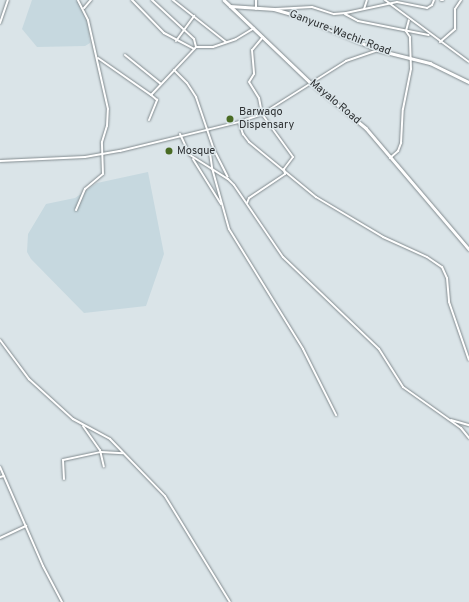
<!DOCTYPE html>
<style>
body{margin:0}
#map{position:relative;width:469px;height:602px;overflow:hidden;background:#dae4e8;font-family:Overpass,sans-serif}
div>[style]{position:absolute}
[style*='--x']{left:calc(var(--x)*1px);top:calc(var(--y)*1px);width:calc(var(--w)*1px);rotate:calc(var(--a)*1deg)}
.built>*{inset:0;background:#c6d8df}
.roads{filter:drop-shadow(0 0 1px #828b8f) drop-shadow(0 0 1px #828b8f)}
.minor>*{height:2px;margin:-1px;padding:0 1px;transform-origin:1px;border-radius:1px;background:#fff}
.tertiary>*{height:2.5px;margin:-1.25px;padding:0 1.25px;transform-origin:1.25px;border-radius:1.25px;background:#fff}
.dots>*{width:11px;height:11px;translate:-50% -50%;box-sizing:border-box;border:2px solid #dae4e8;border-radius:50%}
span{translate:-50% -50%;white-space:nowrap;text-align:center;line-height:1.15;-webkit-text-stroke:3px #dae4e8;paint-order:stroke}
.street-label{font-size:11px;color:#2d3032}
.poi-label{font-size:11px;color:#2d3032}
.left{translate:0 -50%;text-align:left}
</style>
<div id="map">
<div class="built">
<div style="clip-path:polygon(32px 0,77px 0,87px 15px,90px 43px,85px 46px,37px 47px,22px 29px)"></div>
<div style="clip-path:polygon(148px 172px,164px 254px,146px 306px,84px 313px,31px 259px,27px 252px,28px 234px,46px 204px,75px 198px,97px 183px)"></div>
</div>
<div class="roads">
<div class="minor">
<div style="--x:132;--y:0;--w:46;--a:45.9"></div>
<div style="--x:164;--y:33;--w:34;--a:28"></div>
<div style="--x:152;--y:0;--w:57;--a:42.9"></div>
<div style="--x:194;--y:39;--w:8;--a:76"></div>
<div style="--x:173;--y:0;--w:68;--a:38.4"></div>
<div style="--x:385;--y:0;--w:104;--a:36.4"></div>
<div style="--x:441;--y:0;--w:2;--a:0"></div>
<div style="--x:84;--y:8;--w:11;--a:-49"></div>
<div style="--x:256;--y:9;--w:9;--a:-90"></div>
<div style="--x:276;--y:9;--w:36;--a:-3"></div>
<div style="--x:312;--y:7;--w:23;--a:18"></div>
<div style="--x:334;--y:14;--w:12;--a:-5"></div>
<div style="--x:346;--y:13;--w:52;--a:-12.2"></div>
<div style="--x:397;--y:2;--w:31;--a:11"></div>
<div style="--x:427;--y:8;--w:6;--a:-31"></div>
<div style="--x:432;--y:5;--w:5;--a:-68"></div>
<div style="--x:364;--y:9;--w:9;--a:-72"></div>
<div style="--x:345;--y:14;--w:15;--a:28"></div>
<div style="--x:358;--y:21;--w:72;--a:11.2"></div>
<div style="--x:0;--y:23;--w:24;--a:-71"></div>
<div style="--x:263;--y:37;--w:17;--a:130"></div>
<div style="--x:252;--y:50;--w:24;--a:85"></div>
<div style="--x:254;--y:74;--w:9;--a:122"></div>
<div style="--x:249;--y:82;--w:19;--a:58"></div>
<div style="--x:259;--y:98;--w:16;--a:79"></div>
<div style="--x:262;--y:114;--w:99;--a:-32.2"></div>
<div style="--x:346;--y:61;--w:34;--a:-19"></div>
<div style="--x:176;--y:41;--w:31;--a:-54"></div>
<div style="--x:440;--y:42;--w:20;--a:-41"></div>
<div style="--x:455;--y:29;--w:20;--a:-90"></div>
<div style="--x:455;--y:9;--w:11;--a:-56"></div>
<div style="--x:196;--y:47;--w:17;--a:0"></div>
<div style="--x:213;--y:47;--w:24;--a:-19"></div>
<div style="--x:236;--y:39;--w:21;--a:-31"></div>
<div style="--x:125;--y:55;--w:46;--a:38.9"></div>
<div style="--x:98;--y:58;--w:65;--a:34.9"></div>
<div style="--x:151;--y:95;--w:66;--a:-46.8"></div>
<div style="--x:174;--y:70;--w:18;--a:45"></div>
<div style="--x:187;--y:83;--w:17;--a:57"></div>
<div style="--x:196;--y:97;--w:56;--a:71.2"></div>
<div style="--x:214;--y:150;--w:5;--a:143"></div>
<div style="--x:210;--y:153;--w:15;--a:82"></div>
<div style="--x:212;--y:168;--w:63;--a:74.4"></div>
<div style="--x:229;--y:229;--w:141;--a:58.3"></div>
<div style="--x:303;--y:349;--w:74;--a:63.4"></div>
<div style="--x:149;--y:120;--w:22;--a:-68"></div>
<div style="--x:157;--y:100;--w:8;--a:-140"></div>
<div style="--x:239;--y:122;--w:13;--a:72"></div>
<div style="--x:243;--y:134;--w:10;--a:53"></div>
<div style="--x:249;--y:142;--w:87;--a:39.4"></div>
<div style="--x:316;--y:197;--w:78;--a:30.8"></div>
<div style="--x:383;--y:237;--w:48;--a:24.4"></div>
<div style="--x:427;--y:257;--w:18;--a:34"></div>
<div style="--x:442;--y:267;--w:12;--a:66"></div>
<div style="--x:447;--y:278;--w:24;--a:85"></div>
<div style="--x:449;--y:302;--w:61;--a:71"></div>
<div style="--x:180;--y:134;--w:23;--a:65"></div>
<div style="--x:190;--y:155;--w:45;--a:32.3"></div>
<div style="--x:228;--y:179;--w:8;--a:45"></div>
<div style="--x:234;--y:185;--w:87;--a:55.8"></div>
<div style="--x:283;--y:257;--w:133;--a:43.8"></div>
<div style="--x:379;--y:349;--w:45;--a:57.7"></div>
<div style="--x:403;--y:387;--w:71;--a:35.3"></div>
<div style="--x:461;--y:428;--w:13;--a:51"></div>
<div style="--x:214;--y:150;--w:30;--a:63"></div>
<div style="--x:390;--y:158;--w:11;--a:-41"></div>
<div style="--x:398;--y:151;--w:9;--a:-69"></div>
<div style="--x:401;--y:143;--w:34;--a:-87"></div>
<div style="--x:403;--y:109;--w:41;--a:-78.7"></div>
<div style="--x:411;--y:69;--w:32;--a:-92"></div>
<div style="--x:410;--y:37;--w:7;--a:-124"></div>
<div style="--x:406;--y:31;--w:11;--a:-75"></div>
<div style="--x:193;--y:159;--w:53;--a:58.1"></div>
<div style="--x:0;--y:161;--w:85;--a:-2.7"></div>
<div style="--x:85;--y:157;--w:36;--a:-10"></div>
<div style="--x:120;--y:151;--w:122;--a:-13.7"></div>
<div style="--x:239;--y:122;--w:24;--a:-19"></div>
<div style="--x:262;--y:114;--w:53;--a:54.2"></div>
<div style="--x:293;--y:157;--w:15;--a:127"></div>
<div style="--x:284;--y:169;--w:5;--a:79"></div>
<div style="--x:285;--y:174;--w:43;--a:146.3"></div>
<div style="--x:249;--y:198;--w:5;--a:112"></div>
<div style="--x:76;--y:210;--w:23;--a:-67"></div>
<div style="--x:85;--y:189;--w:23;--a:-40"></div>
<div style="--x:103;--y:174;--w:32;--a:-92"></div>
<div style="--x:102;--y:142;--w:17;--a:-73"></div>
<div style="--x:107;--y:126;--w:17;--a:-87"></div>
<div style="--x:108;--y:109;--w:91;--a:-102.7"></div>
<div style="--x:88;--y:20;--w:22;--a:-117"></div>
<div style="--x:0;--y:340;--w:49;--a:53.4"></div>
<div style="--x:29;--y:379;--w:59;--a:42.3"></div>
<div style="--x:73;--y:419;--w:42;--a:28.4"></div>
<div style="--x:110;--y:439;--w:79;--a:46"></div>
<div style="--x:165;--y:496;--w:124;--a:58.5"></div>
<div style="--x:451;--y:420;--w:19;--a:16"></div>
<div style="--x:83;--y:426;--w:29;--a:55"></div>
<div style="--x:100;--y:450;--w:17;--a:77"></div>
<div style="--x:0;--y:467;--w:108;--a:66.5"></div>
<div style="--x:43;--y:566;--w:41;--a:62.2"></div>
<div style="--x:0;--y:477;--w:4;--a:-14"></div>
<div style="--x:64;--y:479;--w:19;--a:-93"></div>
<div style="--x:63;--y:460;--w:39;--a:-12"></div>
<div style="--x:101;--y:452;--w:22;--a:3"></div>
<div style="--x:0;--y:538;--w:29;--a:-25"></div>
</div>
<div class="tertiary">
<div style="--x:224;--y:0;--w:120;--a:43.7"></div>
<div style="--x:311;--y:83;--w:71;--a:39.3"></div>
<div style="--x:366;--y:128;--w:159;--a:49.6"></div>
<div style="--x:230;--y:6;--w:44;--a:3.9"></div>
<div style="--x:274;--y:9;--w:25;--a:16"></div>
<div style="--x:298;--y:16;--w:87;--a:23"></div>
<div style="--x:378;--y:50;--w:54;--a:14"></div>
<div style="--x:430;--y:63;--w:43;--a:26"></div>
</div>
</div>
<div class="dots">
<div style="left:230px;top:119px;background:#496b23"></div>
<div style="left:169px;top:151px;background:#496b23"></div>
</div>
<div class="street-label">
<span style="left:340px;top:33px;rotate:21deg">Ganyure-Wachir Road</span>
<span style="left:335px;top:102px;rotate:40deg">Mayalo Road</span>
</div>
<div class="poi-label">
<span class="left" style="left:239px;top:119px">Barwaqo<br>Dispensary</span>
<span class="left" style="left:177px;top:151px">Mosque</span>
</div>
</div>
